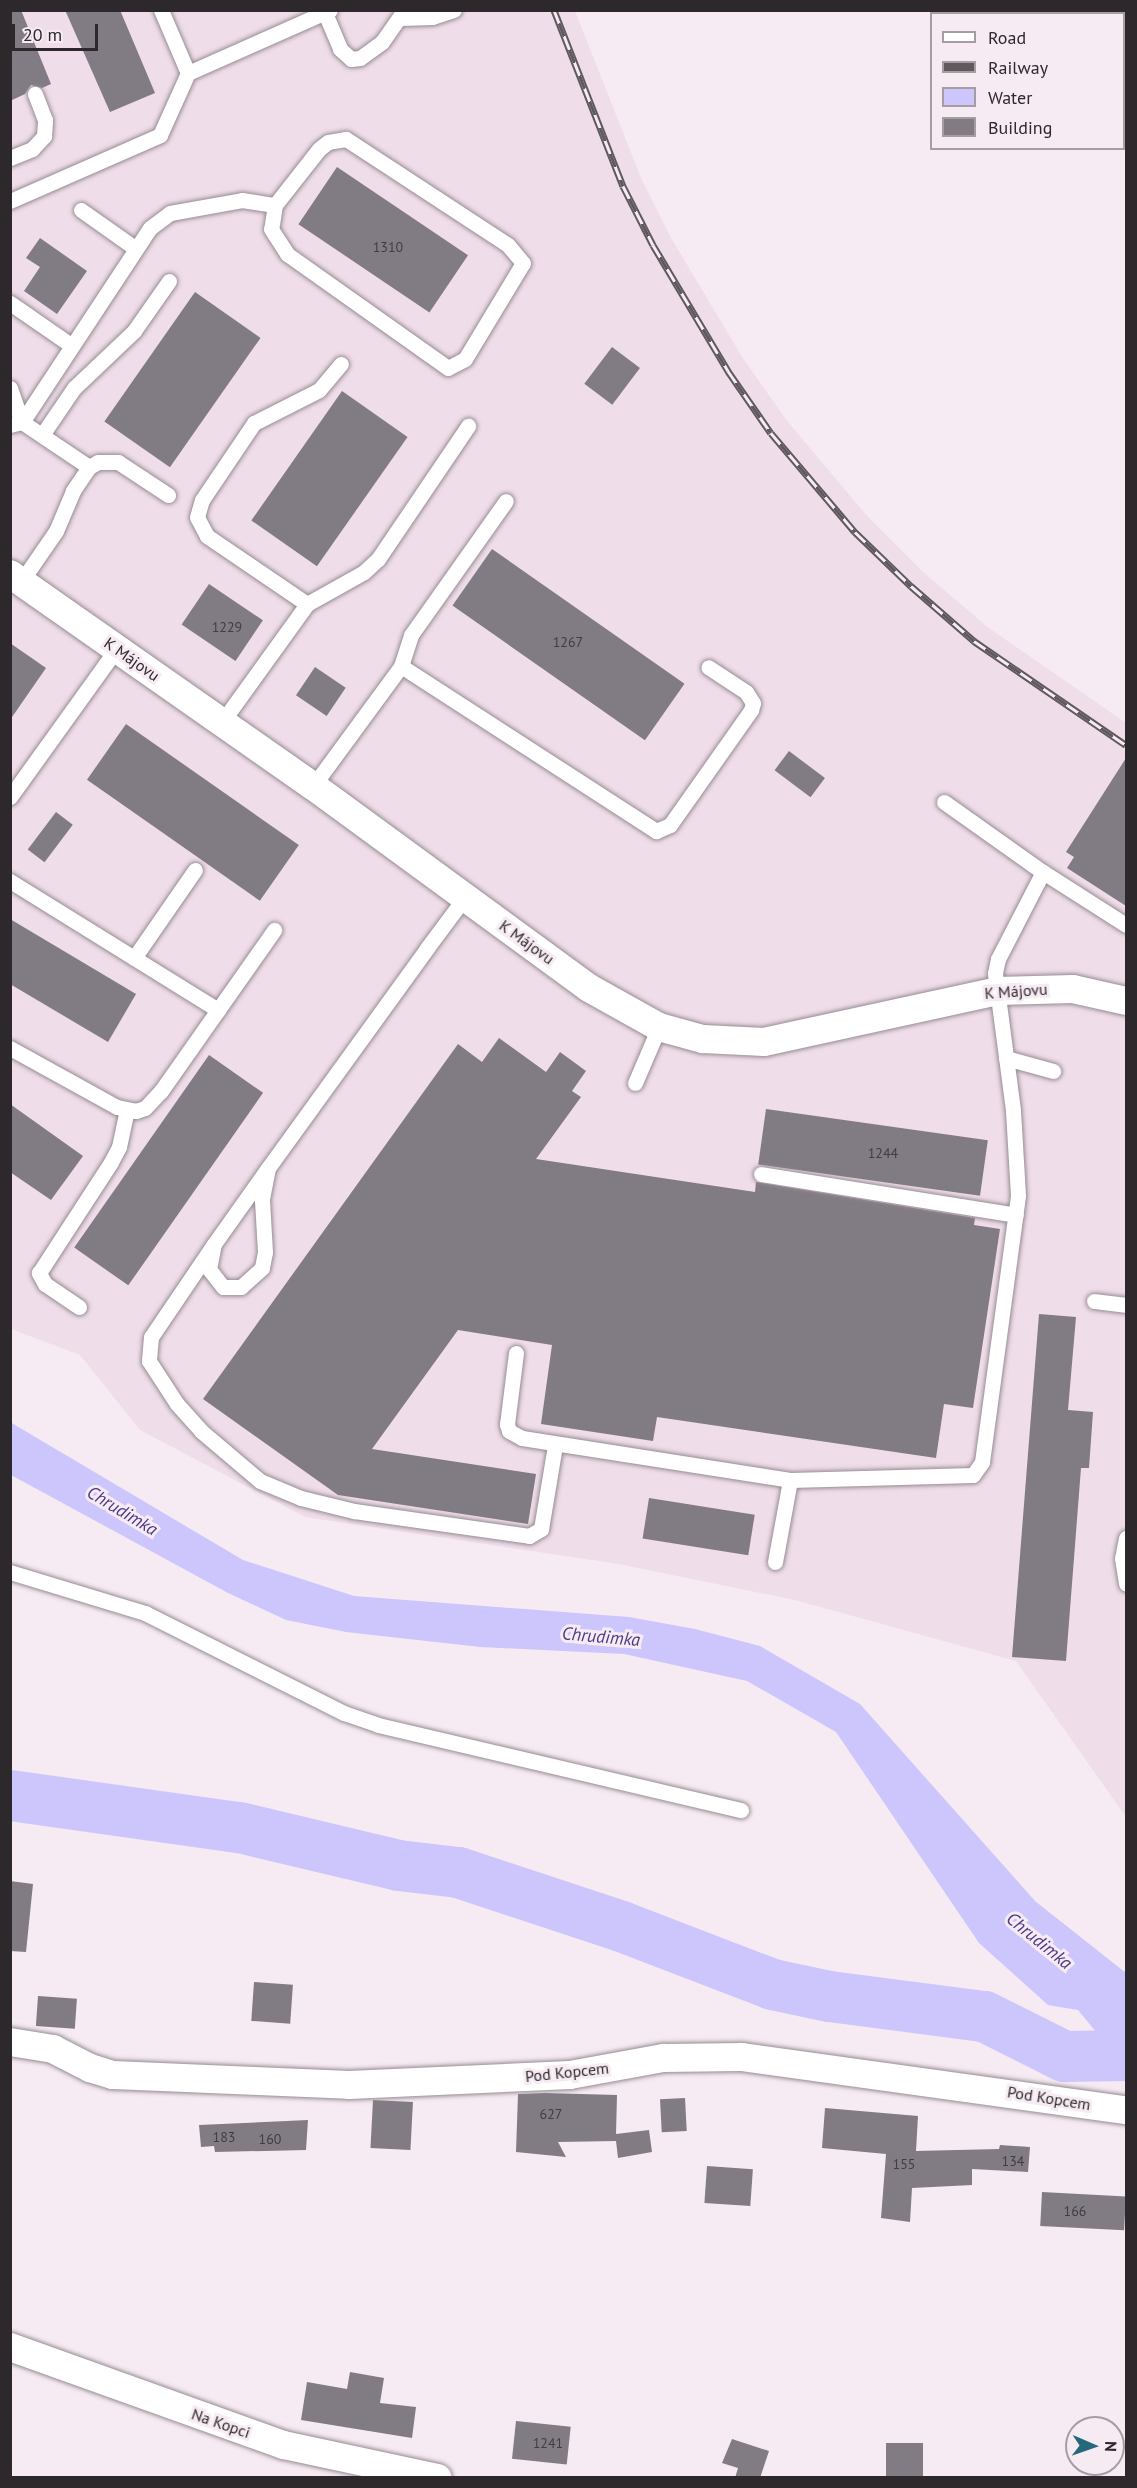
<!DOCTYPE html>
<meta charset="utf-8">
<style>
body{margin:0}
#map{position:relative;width:1137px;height:2488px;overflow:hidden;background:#f6ebf2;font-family:"PT Sans",sans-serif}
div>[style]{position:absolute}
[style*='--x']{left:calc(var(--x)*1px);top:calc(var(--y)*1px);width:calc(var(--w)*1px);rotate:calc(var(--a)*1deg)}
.built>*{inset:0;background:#efdde9}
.water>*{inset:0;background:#cdc6fc}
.river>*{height:51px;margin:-25.5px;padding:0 25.5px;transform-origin:25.5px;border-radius:25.5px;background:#cdc6fc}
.building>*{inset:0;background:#817b84;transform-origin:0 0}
.roads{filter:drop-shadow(0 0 2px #968c93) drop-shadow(0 0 2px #968c93)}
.lane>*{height:15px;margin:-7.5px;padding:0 7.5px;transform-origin:7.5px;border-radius:7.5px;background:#fff}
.street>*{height:28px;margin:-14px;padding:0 14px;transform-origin:14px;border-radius:14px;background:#fff}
.rail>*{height:7px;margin-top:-3.5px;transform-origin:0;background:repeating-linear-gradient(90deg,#f6ebf2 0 14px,#5f595d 0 28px);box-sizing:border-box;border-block:2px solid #5f595d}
span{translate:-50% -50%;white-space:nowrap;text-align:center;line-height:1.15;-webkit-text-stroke:6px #f6ebf2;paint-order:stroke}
.number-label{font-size:14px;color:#413d41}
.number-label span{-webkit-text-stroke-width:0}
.street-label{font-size:16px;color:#2c282b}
.water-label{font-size:18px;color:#4a3986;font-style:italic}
.frame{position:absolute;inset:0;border:12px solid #2c282b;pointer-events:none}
.legend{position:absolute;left:930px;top:12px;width:195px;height:138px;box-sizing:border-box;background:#f6ebf2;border:2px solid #a59da2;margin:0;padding:8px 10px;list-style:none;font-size:18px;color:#2c282b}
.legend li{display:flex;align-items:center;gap:12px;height:30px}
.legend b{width:30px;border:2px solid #a59da2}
.north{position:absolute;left:1065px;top:2416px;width:60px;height:60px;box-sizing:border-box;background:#f6ebf2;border:2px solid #a59da2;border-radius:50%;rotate:92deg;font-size:16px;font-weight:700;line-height:24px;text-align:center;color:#2c282b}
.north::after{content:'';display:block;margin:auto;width:21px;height:27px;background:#26687b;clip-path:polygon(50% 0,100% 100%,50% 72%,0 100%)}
.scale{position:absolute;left:12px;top:24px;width:86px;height:27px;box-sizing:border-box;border:3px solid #2c282b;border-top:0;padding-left:8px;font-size:18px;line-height:21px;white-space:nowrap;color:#2c282b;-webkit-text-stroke:4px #f6ebf2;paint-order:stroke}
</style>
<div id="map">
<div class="built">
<div style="clip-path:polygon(10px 11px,575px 11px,641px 178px,670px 236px,744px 360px,787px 421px,869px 518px,923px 572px,986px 626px,1126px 723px,1126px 1817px,1016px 1661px,795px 1600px,619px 1564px,305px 1517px,140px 1430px,80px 1355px,11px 1329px)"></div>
</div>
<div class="water">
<div style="clip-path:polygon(10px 1422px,243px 1560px,354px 1596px,629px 1617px,695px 1629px,760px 1646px,860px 1704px,1035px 1901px,1126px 1973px,1126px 2058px,1115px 2055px,1078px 2010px,1048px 2005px,979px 1943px,836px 1732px,747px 1681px,624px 1654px,480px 1647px,346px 1632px,286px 1620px,228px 1593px,11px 1475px)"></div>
</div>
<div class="river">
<div style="--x:10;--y:1795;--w:231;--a:8"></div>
<div style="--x:239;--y:1827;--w:163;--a:13.4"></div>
<div style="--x:398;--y:1865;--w:60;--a:6.7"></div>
<div style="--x:458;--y:1872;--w:172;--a:18.3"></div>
<div style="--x:621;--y:1926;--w:162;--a:21"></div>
<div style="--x:772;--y:1984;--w:58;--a:11.9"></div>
<div style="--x:829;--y:1996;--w:156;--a:7.4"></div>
<div style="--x:984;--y:2016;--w:89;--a:26.6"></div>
<div style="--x:1064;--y:2056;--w:62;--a:-0.9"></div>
</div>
<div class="building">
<div style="clip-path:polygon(10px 10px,21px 10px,51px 84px,42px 88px,31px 85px,25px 94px,10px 101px)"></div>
<div style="clip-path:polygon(65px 10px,120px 10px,155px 93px,110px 112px)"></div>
<div style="left:337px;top:167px;width:158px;height:69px;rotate:34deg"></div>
<div style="clip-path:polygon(40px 238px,87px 271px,57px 314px,24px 291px,40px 267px,26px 258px)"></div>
<div style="left:195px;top:292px;width:80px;height:158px;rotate:35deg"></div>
<div style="left:612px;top:347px;width:35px;height:46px;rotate:37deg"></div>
<div style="left:342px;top:391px;width:80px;height:158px;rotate:35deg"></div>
<div style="left:492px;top:549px;width:235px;height:69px;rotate:35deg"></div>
<div style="left:209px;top:584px;width:65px;height:49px;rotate:34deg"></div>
<div style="clip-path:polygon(10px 643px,46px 668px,10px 720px)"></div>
<div style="left:315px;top:667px;width:37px;height:34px;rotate:34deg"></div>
<div style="left:126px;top:724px;width:211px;height:68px;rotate:35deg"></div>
<div style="left:789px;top:751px;width:45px;height:24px;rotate:37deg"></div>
<div style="clip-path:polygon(1126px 758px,1126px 906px,1067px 868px,1074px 857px,1066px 852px)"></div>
<div style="left:56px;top:812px;width:21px;height:47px;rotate:37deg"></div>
<div style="clip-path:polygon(10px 919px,136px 994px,108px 1042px,10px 984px)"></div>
<div style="clip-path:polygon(499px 1038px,546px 1072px,560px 1052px,586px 1071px,572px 1091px,581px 1097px,536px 1159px,755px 1192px,756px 1182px,975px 1218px,974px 1225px,1000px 1229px,973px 1408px,944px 1404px,936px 1458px,657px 1417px,653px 1441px,541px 1424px,552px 1345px,458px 1330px,372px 1449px,536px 1474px,528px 1524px,338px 1495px,203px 1399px,458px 1044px,482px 1062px)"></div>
<div style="left:209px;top:1055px;width:66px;height:235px;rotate:35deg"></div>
<div style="clip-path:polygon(10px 1104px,83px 1156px,51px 1200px,10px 1172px)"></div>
<div style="left:766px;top:1109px;width:224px;height:56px;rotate:8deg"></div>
<div style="clip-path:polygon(1039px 1314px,1076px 1317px,1068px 1410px,1093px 1412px,1089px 1468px,1081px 1468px,1066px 1661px,1012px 1657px)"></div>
<div style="left:649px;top:1498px;width:107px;height:41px;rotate:9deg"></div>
<div style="clip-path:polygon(10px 1881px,33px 1884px,26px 1952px,10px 1951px)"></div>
<div style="left:254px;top:1982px;width:39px;height:39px;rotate:4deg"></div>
<div style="left:38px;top:1996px;width:39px;height:30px;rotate:4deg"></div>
<div style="clip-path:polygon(545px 2093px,617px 2095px,616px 2134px,649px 2130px,652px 2152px,618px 2158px,616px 2141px,558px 2142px,566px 2157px,516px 2152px,518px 2094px)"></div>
<div style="left:685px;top:2098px;width:33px;height:25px;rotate:87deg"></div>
<div style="left:373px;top:2100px;width:40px;height:48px;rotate:3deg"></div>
<div style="clip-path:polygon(825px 2108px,918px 2116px,916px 2151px,999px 2149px,1000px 2145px,1030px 2147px,1028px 2172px,972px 2169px,972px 2185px,912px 2188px,910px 2222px,881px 2218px,886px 2154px,822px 2148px)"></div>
<div style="clip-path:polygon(308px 2120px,306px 2150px,215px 2152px,214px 2146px,201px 2147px,199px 2125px)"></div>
<div style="left:707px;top:2166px;width:46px;height:37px;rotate:4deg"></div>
<div style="left:1042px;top:2192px;width:84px;height:34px;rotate:3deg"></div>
<div style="clip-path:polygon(350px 2372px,384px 2378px,380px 2403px,416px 2407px,412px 2438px,301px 2420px,307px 2382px,347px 2389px)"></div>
<div style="left:516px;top:2421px;width:55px;height:38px;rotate:6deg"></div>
<div style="clip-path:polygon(732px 2439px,769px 2451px,760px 2478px,735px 2478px,738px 2468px,722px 2463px)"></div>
<div style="left:923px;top:2443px;width:35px;height:37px;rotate:90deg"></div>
</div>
<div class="roads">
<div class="lane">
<div style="--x:325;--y:13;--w:39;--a:67"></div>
<div style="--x:340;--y:49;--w:15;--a:42"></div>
<div style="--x:351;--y:59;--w:9;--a:-6"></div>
<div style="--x:360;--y:58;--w:27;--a:-36"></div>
<div style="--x:382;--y:42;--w:39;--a:-55"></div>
<div style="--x:401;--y:18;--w:31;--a:-2"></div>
<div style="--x:432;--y:17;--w:23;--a:-18"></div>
<div style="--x:188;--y:73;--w:155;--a:-23.9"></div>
<div style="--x:10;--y:158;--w:24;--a:-22"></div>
<div style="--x:32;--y:149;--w:18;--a:-47"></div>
<div style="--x:44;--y:136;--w:16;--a:-86"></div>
<div style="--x:45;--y:120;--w:28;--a:-111"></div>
<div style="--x:10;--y:201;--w:164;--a:-23.7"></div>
<div style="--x:160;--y:135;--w:68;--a:-65.7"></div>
<div style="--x:188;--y:73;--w:69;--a:-113.2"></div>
<div style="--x:81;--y:210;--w:67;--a:35.3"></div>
<div style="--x:10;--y:303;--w:75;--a:34.7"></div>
<div style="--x:10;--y:388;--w:36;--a:71"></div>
<div style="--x:22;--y:422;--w:232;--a:-56.6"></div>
<div style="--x:150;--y:228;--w:25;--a:-37"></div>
<div style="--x:170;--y:213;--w:73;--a:-10.2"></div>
<div style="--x:242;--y:200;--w:33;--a:9"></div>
<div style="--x:275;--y:205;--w:24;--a:99"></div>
<div style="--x:271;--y:229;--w:30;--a:57"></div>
<div style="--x:287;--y:254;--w:197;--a:35.3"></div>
<div style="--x:448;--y:368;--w:19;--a:-28"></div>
<div style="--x:465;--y:359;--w:112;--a:-58.9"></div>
<div style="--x:523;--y:263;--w:23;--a:-130"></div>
<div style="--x:508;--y:245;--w:194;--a:-146.8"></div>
<div style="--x:346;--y:139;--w:18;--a:171"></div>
<div style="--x:328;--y:142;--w:11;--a:142"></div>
<div style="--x:319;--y:149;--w:71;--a:128.2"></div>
<div style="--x:10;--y:425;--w:12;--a:-14"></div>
<div style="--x:22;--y:422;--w:81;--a:33.9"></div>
<div style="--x:89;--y:467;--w:29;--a:124"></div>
<div style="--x:73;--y:491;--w:43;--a:113"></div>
<div style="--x:56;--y:531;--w:62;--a:124.5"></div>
<div style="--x:42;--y:435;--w:57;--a:-55.8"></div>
<div style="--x:74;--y:388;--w:83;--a:-43.5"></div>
<div style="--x:134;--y:331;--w:61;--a:-55"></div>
<div style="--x:89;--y:467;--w:10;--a:-29"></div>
<div style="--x:98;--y:462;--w:20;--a:0"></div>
<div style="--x:118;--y:462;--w:60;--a:33.4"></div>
<div style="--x:307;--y:604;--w:121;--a:-145.8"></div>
<div style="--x:207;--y:536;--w:21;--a:-118"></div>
<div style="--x:197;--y:517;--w:18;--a:-74"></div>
<div style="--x:202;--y:500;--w:93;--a:-56"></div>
<div style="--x:254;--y:423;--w:73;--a:-26.9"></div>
<div style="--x:319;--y:390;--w:34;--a:-50"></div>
<div style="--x:401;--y:666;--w:304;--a:32.9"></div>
<div style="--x:656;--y:831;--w:15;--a:-23"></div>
<div style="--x:670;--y:825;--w:141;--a:-54.8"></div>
<div style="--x:751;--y:710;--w:7;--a:-74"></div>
<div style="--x:753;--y:703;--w:13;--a:-122"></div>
<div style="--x:746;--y:692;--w:45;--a:-146.7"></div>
<div style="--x:222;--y:722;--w:145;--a:-54.2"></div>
<div style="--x:307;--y:604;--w:65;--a:-29.3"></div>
<div style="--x:364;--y:572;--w:19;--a:-43"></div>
<div style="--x:378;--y:559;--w:161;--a:-55.9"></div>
<div style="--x:313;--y:786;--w:149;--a:-53.7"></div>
<div style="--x:401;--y:666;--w:33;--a:-72"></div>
<div style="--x:411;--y:635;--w:164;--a:-54.7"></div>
<div style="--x:10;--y:797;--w:183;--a:-54.3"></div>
<div style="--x:944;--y:802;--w:121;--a:35.3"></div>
<div style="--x:10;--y:881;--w:245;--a:31.8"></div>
<div style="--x:134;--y:958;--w:107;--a:-55.3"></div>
<div style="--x:10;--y:1048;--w:122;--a:28.9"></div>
<div style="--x:117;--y:1107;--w:19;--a:12"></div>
<div style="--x:136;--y:1111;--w:9;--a:-18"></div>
<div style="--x:145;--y:1108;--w:23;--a:-47"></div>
<div style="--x:161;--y:1091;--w:197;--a:-54.9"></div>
<div style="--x:1006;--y:1058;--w:49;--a:15.5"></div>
<div style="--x:635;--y:1083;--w:61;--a:-66.8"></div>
<div style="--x:268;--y:1168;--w:33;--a:101"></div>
<div style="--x:262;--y:1200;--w:52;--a:86.7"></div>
<div style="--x:265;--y:1252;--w:16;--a:101"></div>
<div style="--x:262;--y:1268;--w:28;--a:138"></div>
<div style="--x:241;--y:1287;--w:18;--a:180"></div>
<div style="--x:223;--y:1287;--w:23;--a:-128"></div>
<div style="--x:209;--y:1269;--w:25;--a:-79"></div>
<div style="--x:214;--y:1244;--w:93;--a:-54.6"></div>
<div style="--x:268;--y:1168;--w:271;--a:-54.1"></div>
<div style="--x:427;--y:948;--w:64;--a:-53.3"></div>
<div style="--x:761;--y:1174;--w:258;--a:9.1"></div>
<div style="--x:214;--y:1244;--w:112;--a:124.1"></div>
<div style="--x:151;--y:1337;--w:24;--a:95"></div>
<div style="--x:149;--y:1361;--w:51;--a:56.9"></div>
<div style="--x:177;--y:1404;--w:36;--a:48"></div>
<div style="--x:201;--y:1431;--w:77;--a:40.3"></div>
<div style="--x:260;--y:1481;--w:44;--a:22.5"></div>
<div style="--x:301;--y:1498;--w:55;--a:13.8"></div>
<div style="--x:354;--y:1511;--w:177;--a:8.1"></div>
<div style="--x:529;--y:1536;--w:14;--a:-30"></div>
<div style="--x:541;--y:1529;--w:85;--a:-80.5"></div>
<div style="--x:1094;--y:1301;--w:32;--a:7"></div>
<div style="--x:79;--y:1307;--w:41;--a:-145.9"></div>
<div style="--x:45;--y:1284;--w:13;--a:-119"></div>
<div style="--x:39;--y:1273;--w:132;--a:-57"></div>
<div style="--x:111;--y:1162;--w:17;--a:-62"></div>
<div style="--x:119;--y:1147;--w:38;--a:-78"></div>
<div style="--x:516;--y:1353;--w:72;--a:97.2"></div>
<div style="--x:507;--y:1424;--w:7;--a:74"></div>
<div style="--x:509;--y:1431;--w:15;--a:28"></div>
<div style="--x:522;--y:1438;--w:271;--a:8.9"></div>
<div style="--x:790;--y:1480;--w:183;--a:-1.6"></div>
<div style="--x:973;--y:1475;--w:16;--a:-55"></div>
<div style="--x:982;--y:1462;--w:269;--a:-82.3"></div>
<div style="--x:1018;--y:1195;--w:85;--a:-93.4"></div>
<div style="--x:1013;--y:1110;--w:138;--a:-97.5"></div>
<div style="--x:995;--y:973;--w:14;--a:-78"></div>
<div style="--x:998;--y:959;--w:98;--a:-62.7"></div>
<div style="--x:1043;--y:872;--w:98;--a:32.6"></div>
<div style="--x:1126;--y:1538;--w:20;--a:101"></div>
<div style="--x:1122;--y:1558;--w:26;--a:81"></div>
<div style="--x:775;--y:1562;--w:83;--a:-79.6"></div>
<div style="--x:10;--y:1572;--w:141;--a:16.9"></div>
<div style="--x:145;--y:1613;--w:223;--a:26.7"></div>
<div style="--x:344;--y:1713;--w:36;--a:19"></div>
<div style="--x:378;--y:1725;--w:373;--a:13.2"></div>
</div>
<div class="street">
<div style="--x:10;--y:574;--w:370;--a:35"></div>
<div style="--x:313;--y:786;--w:342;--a:36.2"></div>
<div style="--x:589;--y:988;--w:80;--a:29.1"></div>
<div style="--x:659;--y:1027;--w:46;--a:15.3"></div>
<div style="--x:703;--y:1039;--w:61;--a:2.8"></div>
<div style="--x:764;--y:1042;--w:239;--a:-12.3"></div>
<div style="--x:997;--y:991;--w:76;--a:-1.5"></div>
<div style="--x:1073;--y:989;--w:54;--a:12.8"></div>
<div style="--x:10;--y:2042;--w:44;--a:9.2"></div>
<div style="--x:53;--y:2049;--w:42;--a:27.2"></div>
<div style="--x:90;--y:2068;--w:24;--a:17"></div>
<div style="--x:113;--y:2075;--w:236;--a:2.4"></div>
<div style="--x:349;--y:2085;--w:221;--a:-2.6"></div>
<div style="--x:570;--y:2075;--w:96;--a:-10.3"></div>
<div style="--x:664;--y:2058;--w:78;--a:-0.7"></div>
<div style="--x:742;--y:2057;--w:388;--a:7.9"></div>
<div style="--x:10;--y:2347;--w:291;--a:19.7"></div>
<div style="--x:284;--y:2445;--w:157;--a:12.1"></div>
</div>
</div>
<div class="rail">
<div style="--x:554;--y:10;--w:189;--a:68.6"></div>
<div style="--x:623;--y:186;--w:66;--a:63"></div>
<div style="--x:653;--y:245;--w:147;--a:59.2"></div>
<div style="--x:728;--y:371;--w:75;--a:55.3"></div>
<div style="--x:771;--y:433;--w:130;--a:49.7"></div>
<div style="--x:855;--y:532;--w:78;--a:44"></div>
<div style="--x:911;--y:586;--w:84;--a:41.1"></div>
<div style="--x:974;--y:641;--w:184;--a:34.4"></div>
</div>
<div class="number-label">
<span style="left:388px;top:247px">1310</span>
<span style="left:227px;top:627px">1229</span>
<span style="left:568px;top:642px">1267</span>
<span style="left:883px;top:1153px">1244</span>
<span style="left:551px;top:2114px">627</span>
<span style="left:224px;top:2137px">183</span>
<span style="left:270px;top:2139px">160</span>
<span style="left:1013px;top:2161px">134</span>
<span style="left:904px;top:2164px">155</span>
<span style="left:1075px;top:2211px">166</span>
<span style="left:548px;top:2443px">1241</span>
</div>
<div class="street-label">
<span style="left:132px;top:659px;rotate:35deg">K Májovu</span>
<span style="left:527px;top:942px;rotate:36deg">K Májovu</span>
<span style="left:1016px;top:991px;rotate:-4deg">K Májovu</span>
<span style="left:567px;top:2072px;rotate:-6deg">Pod Kopcem</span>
<span style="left:1049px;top:2098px;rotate:9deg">Pod Kopcem</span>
<span style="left:221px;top:2423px;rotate:19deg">Na Kopci</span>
</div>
<div class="water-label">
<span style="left:122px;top:1511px;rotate:31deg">Chrudimka</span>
<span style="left:601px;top:1637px;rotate:5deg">Chrudimka</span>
<span style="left:1039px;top:1941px;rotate:39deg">Chrudimka</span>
</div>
<div class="frame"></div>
<ul class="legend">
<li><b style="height:8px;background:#fff"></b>Road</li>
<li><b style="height:8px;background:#5f595d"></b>Railway</li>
<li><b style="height:16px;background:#cdc6fc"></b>Water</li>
<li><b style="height:16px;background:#817b84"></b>Building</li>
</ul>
<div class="north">N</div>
<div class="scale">20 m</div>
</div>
